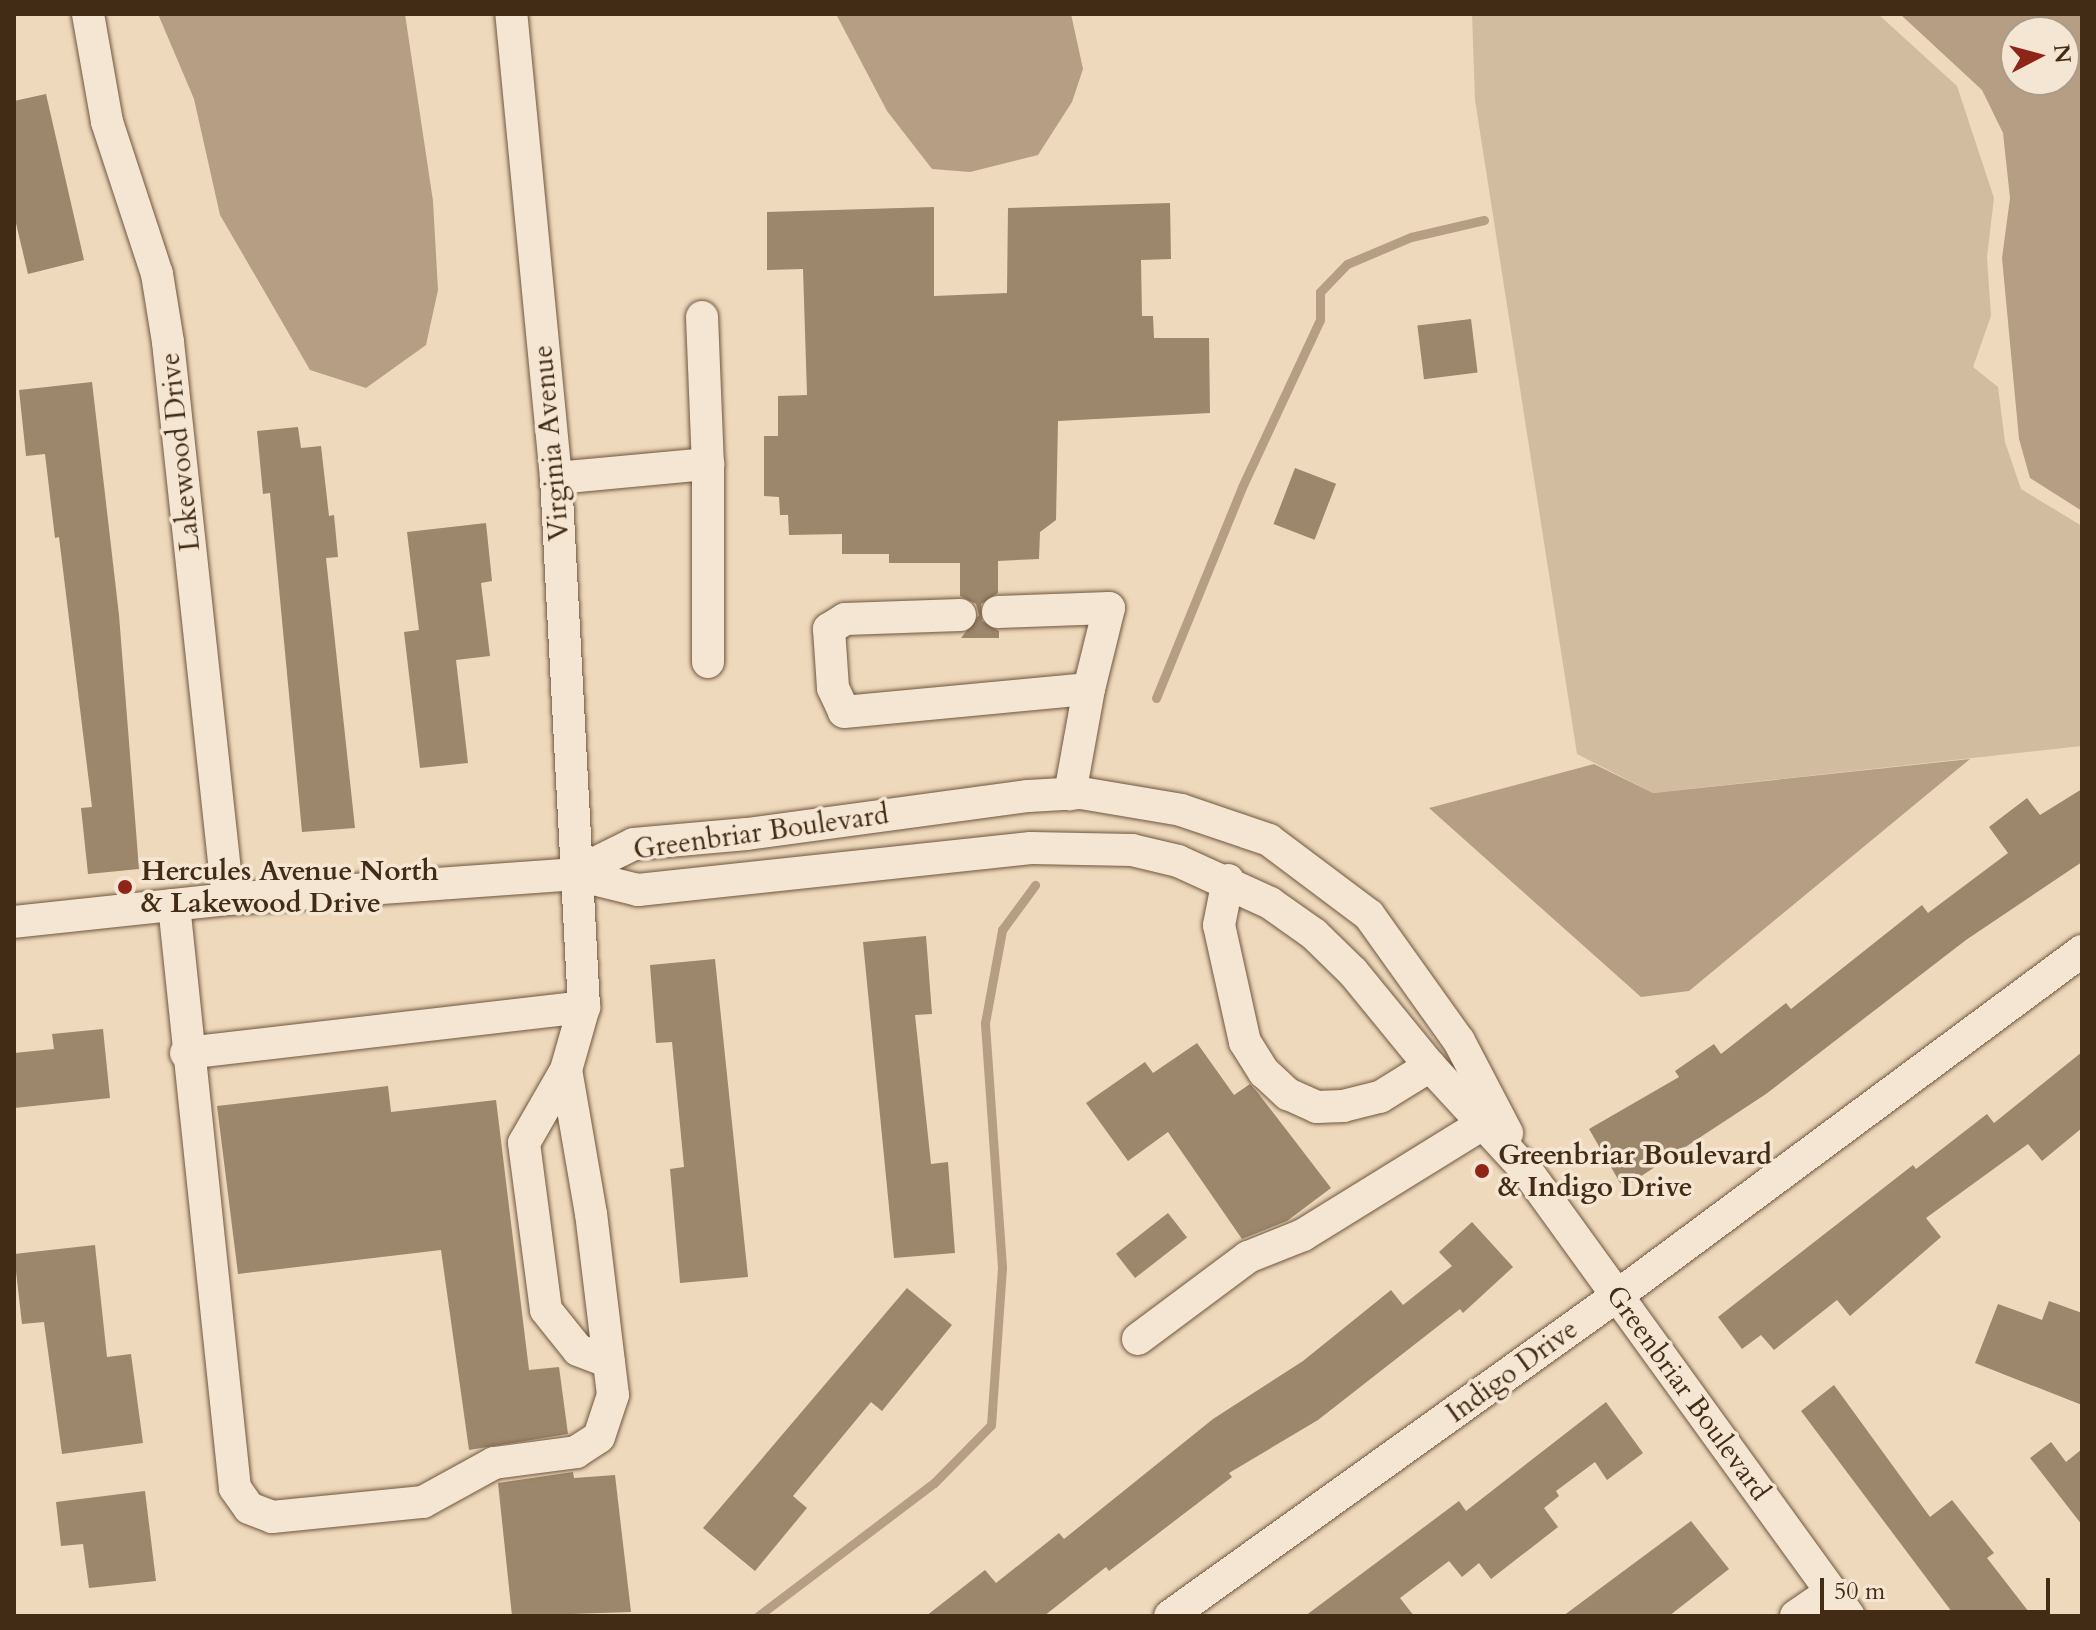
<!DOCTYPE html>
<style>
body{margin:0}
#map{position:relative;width:2096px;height:1630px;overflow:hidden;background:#efd9bc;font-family:Cardo,serif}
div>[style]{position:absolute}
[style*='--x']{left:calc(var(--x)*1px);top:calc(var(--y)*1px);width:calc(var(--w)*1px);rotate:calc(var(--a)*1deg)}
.green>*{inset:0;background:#d2bca0}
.water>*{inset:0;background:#b59e83}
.stream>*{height:9px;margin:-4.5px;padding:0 4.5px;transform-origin:4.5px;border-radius:4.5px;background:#b59e83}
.building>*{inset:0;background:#9c866c;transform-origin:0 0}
.roads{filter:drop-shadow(0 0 2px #6e573f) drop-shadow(0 0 2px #6e573f)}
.minor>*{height:32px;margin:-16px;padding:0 16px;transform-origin:16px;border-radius:16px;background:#f5e6d3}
.dots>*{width:22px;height:22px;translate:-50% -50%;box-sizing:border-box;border:4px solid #f5e6d3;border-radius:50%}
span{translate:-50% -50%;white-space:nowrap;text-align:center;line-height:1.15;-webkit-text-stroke:7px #f5e6d3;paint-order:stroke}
.street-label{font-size:28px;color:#432c15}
.poi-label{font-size:28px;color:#432c15;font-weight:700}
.left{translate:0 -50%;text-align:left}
.frame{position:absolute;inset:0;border:16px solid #432c15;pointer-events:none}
.north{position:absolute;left:2000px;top:16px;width:80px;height:80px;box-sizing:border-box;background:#f5e6d3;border:2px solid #ae9c87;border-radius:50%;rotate:84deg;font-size:22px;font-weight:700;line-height:32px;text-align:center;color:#432c15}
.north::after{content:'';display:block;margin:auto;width:28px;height:36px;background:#8f2418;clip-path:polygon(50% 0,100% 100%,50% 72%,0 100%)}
.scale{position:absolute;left:1820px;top:1578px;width:230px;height:36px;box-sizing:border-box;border:4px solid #432c15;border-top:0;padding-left:10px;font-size:24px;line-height:28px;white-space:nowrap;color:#432c15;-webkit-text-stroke:6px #f5e6d3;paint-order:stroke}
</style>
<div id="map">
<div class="green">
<div style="clip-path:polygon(1472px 14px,1878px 14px,1957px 86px,1994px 198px,1987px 257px,1991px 316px,1973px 367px,1998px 387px,2005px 442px,2021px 489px,2082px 526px,2082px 746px,1653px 793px,1577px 754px,1475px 100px)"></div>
</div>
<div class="water">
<div style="clip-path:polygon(158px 14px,405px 14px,433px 201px,438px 290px,426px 345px,366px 388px,310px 370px,220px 215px,194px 99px)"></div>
<div style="clip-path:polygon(836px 14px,1071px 14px,1083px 69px,1072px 102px,1038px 155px,970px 172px,932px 169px,887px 111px)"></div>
<div style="clip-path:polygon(evenodd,1900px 14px,2082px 14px,2082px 511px,2030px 478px,2019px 439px,2002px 258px,2010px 198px,2003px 133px,1982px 90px,1900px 14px,2016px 32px,2064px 32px,2064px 80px,2016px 80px,2016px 32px)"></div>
<div style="clip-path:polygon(1970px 759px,1689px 991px,1641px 997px,1429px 808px,1594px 764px,1653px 793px)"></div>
</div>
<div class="stream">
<div style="--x:1156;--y:698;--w:228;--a:-67.8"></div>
<div style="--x:1242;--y:487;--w:184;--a:-65"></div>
<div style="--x:1320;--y:320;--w:28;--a:-90"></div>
<div style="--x:1320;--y:292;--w:39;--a:-46"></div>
<div style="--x:1347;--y:264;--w:69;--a:-22.9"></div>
<div style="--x:1411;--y:237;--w:75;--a:-13.1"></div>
<div style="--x:758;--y:1616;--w:221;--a:-37.1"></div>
<div style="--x:934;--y:1483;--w:81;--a:-45.5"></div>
<div style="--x:991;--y:1425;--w:158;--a:-86"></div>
<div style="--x:1002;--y:1267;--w:245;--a:-94"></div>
<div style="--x:985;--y:1023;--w:95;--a:-79.6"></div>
<div style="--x:1002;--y:930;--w:56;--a:-53.7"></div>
</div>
<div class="building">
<div style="clip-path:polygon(46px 94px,84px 260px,28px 274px,14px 215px,14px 101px)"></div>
<div style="clip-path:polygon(1170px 203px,1171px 259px,1141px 260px,1142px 316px,1153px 316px,1154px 338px,1209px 338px,1210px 413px,1058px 421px,1056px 520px,1040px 532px,1039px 559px,998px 561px,998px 593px,981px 604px,982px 621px,999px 631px,999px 638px,961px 638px,979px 615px,976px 604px,960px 596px,960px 563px,889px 563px,889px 554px,842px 554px,842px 534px,789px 535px,788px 515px,780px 515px,779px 497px,764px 496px,764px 436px,778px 436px,778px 396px,807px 395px,803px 269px,767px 270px,767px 212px,934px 207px,934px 296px,1007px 293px,1008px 208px)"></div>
<div style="left:1471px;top:319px;width:54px;height:54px;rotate:83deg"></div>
<div style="clip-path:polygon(92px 382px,119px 615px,139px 869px,88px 874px,81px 808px,92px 807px,59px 537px,55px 538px,45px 454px,26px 456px,19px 390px)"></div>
<div style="clip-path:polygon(298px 427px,301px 448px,321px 446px,329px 516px,334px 515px,338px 557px,326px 558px,355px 828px,302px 832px,270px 493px,263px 494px,257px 431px)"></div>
<div style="left:1295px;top:468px;width:44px;height:60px;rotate:21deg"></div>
<div style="clip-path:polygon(486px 523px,492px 581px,481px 583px,490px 656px,456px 660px,468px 763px,420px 768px,404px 632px,419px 630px,407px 532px)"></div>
<div style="clip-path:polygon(2082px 789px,2082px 862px,1966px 940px,1766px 1094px,1623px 1188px,1589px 1129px,1679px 1077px,1675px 1071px,1714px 1044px,1721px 1054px,1786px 1003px,1791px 1009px,1922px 905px,1928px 913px,2008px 853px,1989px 827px,2027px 798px,2040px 815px)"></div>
<div style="clip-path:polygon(926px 936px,932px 1014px,915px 1015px,931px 1164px,948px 1162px,955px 1253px,894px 1258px,863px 942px)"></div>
<div style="clip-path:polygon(715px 959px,748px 1277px,680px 1283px,670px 1169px,684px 1167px,672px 1042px,656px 1043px,650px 965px)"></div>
<div style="clip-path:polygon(103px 1029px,110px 1098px,14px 1108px,14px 1053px,54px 1049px,52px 1034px)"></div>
<div style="clip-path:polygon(1197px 1043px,1234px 1095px,1250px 1084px,1258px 1093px,1331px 1188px,1287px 1221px,1242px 1239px,1168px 1132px,1128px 1161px,1086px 1103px,1145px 1062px,1153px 1073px)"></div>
<div style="clip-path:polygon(2082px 1052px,2082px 1128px,2042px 1161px,2028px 1144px,1926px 1218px,1941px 1237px,1850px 1316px,1837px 1300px,1774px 1350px,1761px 1335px,1742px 1349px,1718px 1317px,1913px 1165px,1916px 1169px,1987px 1114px,1994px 1123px)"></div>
<div style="clip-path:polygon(388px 1086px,391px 1112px,496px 1100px,529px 1370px,559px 1367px,568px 1434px,469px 1450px,441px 1250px,238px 1274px,217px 1106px)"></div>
<div style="left:1168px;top:1213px;width:31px;height:66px;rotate:52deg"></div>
<div style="clip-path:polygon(1472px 1222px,1513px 1267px,1463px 1313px,1460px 1309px,1318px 1420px,1229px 1473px,1232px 1477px,1109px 1571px,1106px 1567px,1044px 1616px,926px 1616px,985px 1570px,996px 1583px,1059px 1533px,1064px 1539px,1213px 1419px,1303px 1361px,1391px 1290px,1403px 1305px,1452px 1266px,1439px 1252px)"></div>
<div style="clip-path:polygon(95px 1245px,107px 1357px,131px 1354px,143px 1443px,62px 1454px,44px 1322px,22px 1324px,14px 1254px)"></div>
<div style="clip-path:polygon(907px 1288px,952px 1325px,882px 1411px,871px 1402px,793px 1496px,807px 1508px,755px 1571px,703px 1528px)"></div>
<div style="clip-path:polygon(2049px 1301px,2082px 1313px,2082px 1405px,1975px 1363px,1998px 1304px,2042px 1320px)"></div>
<div style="clip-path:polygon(1834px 1385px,1930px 1517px,1952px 1500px,1994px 1553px,1987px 1558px,2032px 1616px,1955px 1616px,1801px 1411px)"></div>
<div style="clip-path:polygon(1606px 1402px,1643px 1453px,1607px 1480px,1595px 1462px,1556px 1491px,1559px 1496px,1544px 1508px,1558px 1527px,1491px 1579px,1479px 1563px,1462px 1577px,1449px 1561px,1400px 1598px,1414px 1616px,1305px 1616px,1459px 1501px,1466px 1511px)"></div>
<div style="clip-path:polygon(2051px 1442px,2066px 1462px,2082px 1449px,2082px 1525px,2030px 1458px)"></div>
<div style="clip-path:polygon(573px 1472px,574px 1478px,615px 1475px,631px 1612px,512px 1616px,498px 1483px)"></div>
<div style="clip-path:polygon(145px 1491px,156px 1581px,89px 1588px,83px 1544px,61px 1546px,56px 1502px)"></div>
<div style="clip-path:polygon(1691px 1521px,1729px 1569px,1669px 1616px,1563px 1616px)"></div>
</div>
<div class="roads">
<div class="minor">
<div style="--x:88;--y:14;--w:110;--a:80"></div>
<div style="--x:107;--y:122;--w:160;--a:71.8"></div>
<div style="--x:157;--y:274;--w:69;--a:80.8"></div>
<div style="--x:168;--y:342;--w:560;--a:83.85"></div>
<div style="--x:702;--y:317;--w:147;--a:87.7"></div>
<div style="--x:556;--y:478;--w:153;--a:-5.3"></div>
<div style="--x:708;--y:464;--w:198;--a:90"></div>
<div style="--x:998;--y:612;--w:111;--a:-2.1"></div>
<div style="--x:1109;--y:608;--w:83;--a:103.9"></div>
<div style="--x:960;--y:615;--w:115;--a:178"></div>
<div style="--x:845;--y:619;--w:19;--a:148"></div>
<div style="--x:829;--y:629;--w:59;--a:86.1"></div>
<div style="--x:833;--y:688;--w:26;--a:65"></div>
<div style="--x:844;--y:712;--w:246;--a:-5.4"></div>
<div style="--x:1089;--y:689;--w:107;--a:100.3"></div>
<div style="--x:573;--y:874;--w:68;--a:-26.2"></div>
<div style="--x:634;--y:844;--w:113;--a:-5.1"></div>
<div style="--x:747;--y:834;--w:284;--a:-7.7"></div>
<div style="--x:1028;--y:796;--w:53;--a:-3.2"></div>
<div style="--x:1081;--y:793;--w:101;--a:9.6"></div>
<div style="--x:1181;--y:810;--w:93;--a:18.8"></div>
<div style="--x:1269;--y:840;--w:125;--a:36.9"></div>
<div style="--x:1369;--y:915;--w:155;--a:54.5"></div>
<div style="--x:1459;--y:1041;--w:104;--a:62.4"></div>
<div style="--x:1228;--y:880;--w:46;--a:101.3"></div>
<div style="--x:1219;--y:925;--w:120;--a:77.5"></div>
<div style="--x:1245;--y:1042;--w:36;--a:58"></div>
<div style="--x:1264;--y:1072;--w:33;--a:43"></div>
<div style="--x:1288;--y:1094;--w:32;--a:24"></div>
<div style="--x:1317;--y:1107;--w:26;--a:-2"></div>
<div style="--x:1343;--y:1106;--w:38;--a:-14"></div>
<div style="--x:1380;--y:1097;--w:59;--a:-31.8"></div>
<div style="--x:174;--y:905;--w:586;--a:84.03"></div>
<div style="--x:235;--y:1488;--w:24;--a:55"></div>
<div style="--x:249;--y:1508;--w:25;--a:21"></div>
<div style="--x:272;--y:1517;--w:152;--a:-5.7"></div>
<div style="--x:423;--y:1502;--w:81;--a:-28.8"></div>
<div style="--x:494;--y:1463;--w:83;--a:-7.6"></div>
<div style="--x:576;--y:1452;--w:27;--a:-33"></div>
<div style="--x:599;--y:1437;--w:44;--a:-71.6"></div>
<div style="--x:613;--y:1395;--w:182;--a:-96.9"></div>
<div style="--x:591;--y:1214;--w:146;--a:-99.8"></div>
<div style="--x:566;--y:1070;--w:66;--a:-74.1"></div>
<div style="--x:14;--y:922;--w:215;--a:-6.1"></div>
<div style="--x:228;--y:899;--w:346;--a:-4.1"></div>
<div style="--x:573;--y:874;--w:67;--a:13.8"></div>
<div style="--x:638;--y:890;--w:395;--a:-6.1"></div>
<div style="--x:1031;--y:848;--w:101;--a:1.1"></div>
<div style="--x:1132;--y:850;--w:47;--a:13.4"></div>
<div style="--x:1178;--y:861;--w:101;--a:24.5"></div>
<div style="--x:1270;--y:903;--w:54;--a:35.2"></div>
<div style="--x:1314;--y:934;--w:54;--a:44.3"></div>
<div style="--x:1353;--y:972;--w:122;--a:50.7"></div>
<div style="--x:1430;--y:1066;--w:143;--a:47.3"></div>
<div style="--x:1527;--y:1171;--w:549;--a:54.11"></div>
<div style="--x:186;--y:1053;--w:401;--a:-6.6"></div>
<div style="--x:584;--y:1007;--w:530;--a:-93.03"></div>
<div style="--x:556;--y:478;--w:466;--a:-95.5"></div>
<div style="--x:566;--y:1070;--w:84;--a:119.9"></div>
<div style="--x:524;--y:1143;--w:168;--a:82.5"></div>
<div style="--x:546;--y:1310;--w:51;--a:51.3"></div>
<div style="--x:578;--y:1350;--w:33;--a:21"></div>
<div style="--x:1138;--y:1339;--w:137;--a:-36.7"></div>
<div style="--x:1248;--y:1257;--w:59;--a:-21.8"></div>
<div style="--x:1303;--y:1235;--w:211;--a:-31.7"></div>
<div style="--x:1170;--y:1616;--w:551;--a:-35.62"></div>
<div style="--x:1618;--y:1295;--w:578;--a:-36.55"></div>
<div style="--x:1796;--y:1616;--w:42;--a:-34.4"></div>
</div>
</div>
<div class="dots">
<div style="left:125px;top:887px;background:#8f2418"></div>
<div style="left:1482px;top:1171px;background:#8f2418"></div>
</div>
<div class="street-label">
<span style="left:551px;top:443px;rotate:-95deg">Virginia Avenue</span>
<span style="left:180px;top:452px;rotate:-96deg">Lakewood Drive</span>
<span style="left:761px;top:832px;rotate:-8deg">Greenbriar Boulevard</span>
<span style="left:1512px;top:1371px;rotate:-36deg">Indigo Drive</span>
<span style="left:1688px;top:1393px;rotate:54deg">Greenbriar Boulevard</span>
</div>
<div class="poi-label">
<span class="left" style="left:141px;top:887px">Hercules Avenue North<br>&amp; Lakewood Drive</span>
<span class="left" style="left:1498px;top:1171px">Greenbriar Boulevard<br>&amp; Indigo Drive</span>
</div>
<div class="frame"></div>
<div class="north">N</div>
<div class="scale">50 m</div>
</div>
